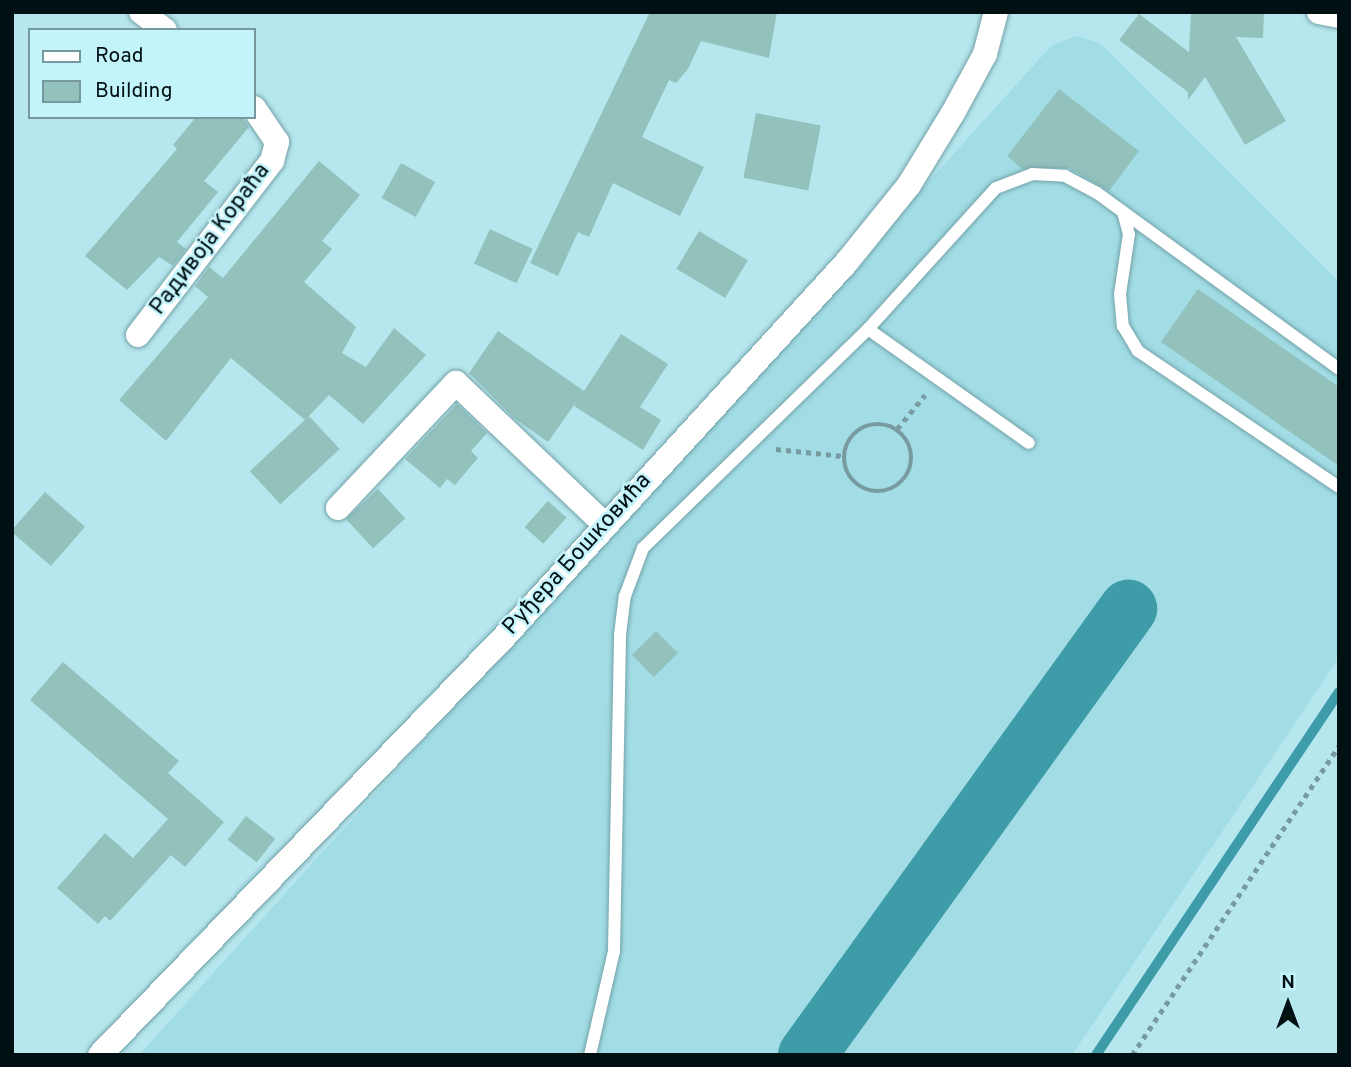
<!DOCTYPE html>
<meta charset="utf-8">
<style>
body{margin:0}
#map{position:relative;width:1351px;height:1067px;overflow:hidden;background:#b7e7ee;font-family:Overpass,sans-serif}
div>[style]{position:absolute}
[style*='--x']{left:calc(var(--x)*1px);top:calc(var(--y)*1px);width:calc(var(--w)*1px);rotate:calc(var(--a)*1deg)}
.built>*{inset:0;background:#a2dde5}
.stream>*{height:10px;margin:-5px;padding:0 5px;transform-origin:5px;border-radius:5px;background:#3e9ca9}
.river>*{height:58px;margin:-29px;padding:0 29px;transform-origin:29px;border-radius:29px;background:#3e9ca9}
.building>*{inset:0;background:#93c2bd;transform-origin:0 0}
.path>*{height:4.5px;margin-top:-2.25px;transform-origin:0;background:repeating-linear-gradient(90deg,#779ba1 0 5px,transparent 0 10px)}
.path>.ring{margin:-2.25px;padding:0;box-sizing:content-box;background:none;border:4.5px solid #779ba1;border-radius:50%}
.roads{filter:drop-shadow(0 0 2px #73a2a8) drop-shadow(0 0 2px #73a2a8)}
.lane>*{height:12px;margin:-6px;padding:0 6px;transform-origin:6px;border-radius:6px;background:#fff}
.street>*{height:24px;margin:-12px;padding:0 12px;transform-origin:12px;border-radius:12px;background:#fff}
span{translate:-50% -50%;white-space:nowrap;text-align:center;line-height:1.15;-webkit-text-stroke:5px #c4f4fb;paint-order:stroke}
.street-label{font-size:23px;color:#011013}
.frame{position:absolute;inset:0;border:14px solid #011013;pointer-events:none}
.legend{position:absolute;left:28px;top:28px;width:228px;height:91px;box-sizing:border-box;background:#c4f4fb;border:2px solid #76999e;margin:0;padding:9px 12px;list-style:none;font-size:21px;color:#011013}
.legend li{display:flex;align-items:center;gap:14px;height:35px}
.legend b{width:35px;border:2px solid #76999e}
.north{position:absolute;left:1253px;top:969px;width:70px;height:70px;-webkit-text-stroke:5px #c4f4fb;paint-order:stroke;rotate:0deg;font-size:19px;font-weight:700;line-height:28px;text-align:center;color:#011013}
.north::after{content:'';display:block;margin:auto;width:24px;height:32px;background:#011013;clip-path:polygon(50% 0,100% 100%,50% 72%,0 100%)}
</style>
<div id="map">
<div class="built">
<div style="clip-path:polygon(1077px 36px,1100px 43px,1339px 282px,1339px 658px,1072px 1055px,139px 1055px,1052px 45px)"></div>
</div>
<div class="stream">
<div style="--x:1096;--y:1055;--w:437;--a:-56.2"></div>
</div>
<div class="river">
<div style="--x:807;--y:1055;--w:550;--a:-54.26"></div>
</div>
<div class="building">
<div style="clip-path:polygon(650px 12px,777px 12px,769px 58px,701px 41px,688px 69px,676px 83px,669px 80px,642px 137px,704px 167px,680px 216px,613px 183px,589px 237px,578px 232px,558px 276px,530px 263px)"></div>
<div style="clip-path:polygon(1191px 12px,1264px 12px,1263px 38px,1236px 37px,1286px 121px,1245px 145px,1205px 77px,1188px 100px,1188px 92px,1119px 40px,1139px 14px,1189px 52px)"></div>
<div style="clip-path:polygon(1059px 89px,1139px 151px,1109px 191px,1069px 168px,1022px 169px,1007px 156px)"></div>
<div style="left:756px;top:113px;width:66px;height:66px;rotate:11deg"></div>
<div style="clip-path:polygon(196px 117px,242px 117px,249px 127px,204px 181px,218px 192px,177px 242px,186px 249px,173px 266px,159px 257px,127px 290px,85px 256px,177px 149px,173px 145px)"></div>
<div style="clip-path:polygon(319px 161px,360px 195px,322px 241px,332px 249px,304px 282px,356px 327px,342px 353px,366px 367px,394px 328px,426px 355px,363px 424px,329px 395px,305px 420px,231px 358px,166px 441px,119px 400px,208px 297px,195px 286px,209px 267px,223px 278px)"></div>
<div style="left:401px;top:163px;width:39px;height:40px;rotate:29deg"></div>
<div style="left:490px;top:229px;width:47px;height:38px;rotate:25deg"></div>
<div style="left:699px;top:231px;width:57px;height:44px;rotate:31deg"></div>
<div style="clip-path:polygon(1198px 289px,1339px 387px,1339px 466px,1161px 342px)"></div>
<div style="clip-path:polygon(498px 331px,584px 391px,621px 334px,668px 364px,640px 407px,661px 420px,643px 450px,574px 406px,577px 401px,548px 442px,514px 418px,469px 373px)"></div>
<div style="clip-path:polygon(457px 404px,487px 433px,471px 451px,478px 458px,455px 485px,447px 479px,440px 488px,405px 459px)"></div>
<div style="left:309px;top:416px;width:45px;height:81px;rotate:47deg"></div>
<div style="left:378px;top:489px;width:40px;height:44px;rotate:47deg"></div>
<div style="left:45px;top:492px;width:53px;height:52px;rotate:41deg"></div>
<div style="left:548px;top:501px;width:25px;height:35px;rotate:42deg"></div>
<div style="left:656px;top:631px;width:31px;height:34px;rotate:45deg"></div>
<div style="clip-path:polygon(63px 662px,179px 761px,168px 773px,224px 822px,185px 867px,171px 855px,110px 921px,105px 916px,98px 924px,57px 888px,105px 833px,133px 858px,168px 819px,30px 700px)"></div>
<div style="left:246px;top:816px;width:37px;height:30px;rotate:38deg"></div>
</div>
<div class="path">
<div class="ring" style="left:844px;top:424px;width:63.5px;height:63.5px"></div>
<div style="--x:897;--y:429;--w:44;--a:-50.5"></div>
<div style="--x:776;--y:449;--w:67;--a:6"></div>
<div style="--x:1132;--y:1055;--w:372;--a:-56.2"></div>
</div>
<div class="roads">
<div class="lane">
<div style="--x:1123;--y:212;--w:23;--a:75"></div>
<div style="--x:1129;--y:234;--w:61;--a:98.5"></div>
<div style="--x:1120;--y:294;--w:32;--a:85"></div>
<div style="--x:1123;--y:326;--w:29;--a:59"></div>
<div style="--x:1138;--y:351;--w:243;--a:34.1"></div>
<div style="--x:868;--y:329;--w:197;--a:35.3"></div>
<div style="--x:590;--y:1055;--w:107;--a:-77"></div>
<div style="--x:614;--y:951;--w:316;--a:-88.9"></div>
<div style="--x:620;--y:635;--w:39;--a:-83"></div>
<div style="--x:625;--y:596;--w:51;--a:-69.4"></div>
<div style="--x:643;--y:548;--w:314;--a:-44.2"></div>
<div style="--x:868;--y:329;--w:190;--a:-47.8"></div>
<div style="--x:996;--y:188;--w:39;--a:-21"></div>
<div style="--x:1032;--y:174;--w:33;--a:3"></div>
<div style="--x:1065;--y:176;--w:36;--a:28"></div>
<div style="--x:1097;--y:193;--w:299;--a:36"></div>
</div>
<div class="street">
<div style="--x:141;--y:12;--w:30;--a:37"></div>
<div style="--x:1319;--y:12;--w:20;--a:11"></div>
<div style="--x:138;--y:335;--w:220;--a:-52.4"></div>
<div style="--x:272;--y:161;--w:20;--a:-75"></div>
<div style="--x:277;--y:142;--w:41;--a:-124.1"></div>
<div style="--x:338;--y:508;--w:172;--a:-46.7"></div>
<div style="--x:456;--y:383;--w:204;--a:43.6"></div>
<div style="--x:100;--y:1055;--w:583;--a:-45.97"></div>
<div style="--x:505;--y:636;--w:505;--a:-47.57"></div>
<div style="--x:846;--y:263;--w:100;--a:-51.1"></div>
<div style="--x:909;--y:185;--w:84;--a:-58.6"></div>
<div style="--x:953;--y:113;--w:67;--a:-61.5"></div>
<div style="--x:985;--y:54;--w:43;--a:-75.3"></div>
</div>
</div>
<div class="street-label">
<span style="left:211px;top:240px;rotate:-53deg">Радивоја Кораћа</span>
<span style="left:578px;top:555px;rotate:-48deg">Руђера Бошковића</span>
</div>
<div class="frame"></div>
<ul class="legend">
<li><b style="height:9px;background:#fff"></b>Road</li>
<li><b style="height:19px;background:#93c2bd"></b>Building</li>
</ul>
<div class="north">N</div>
</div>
